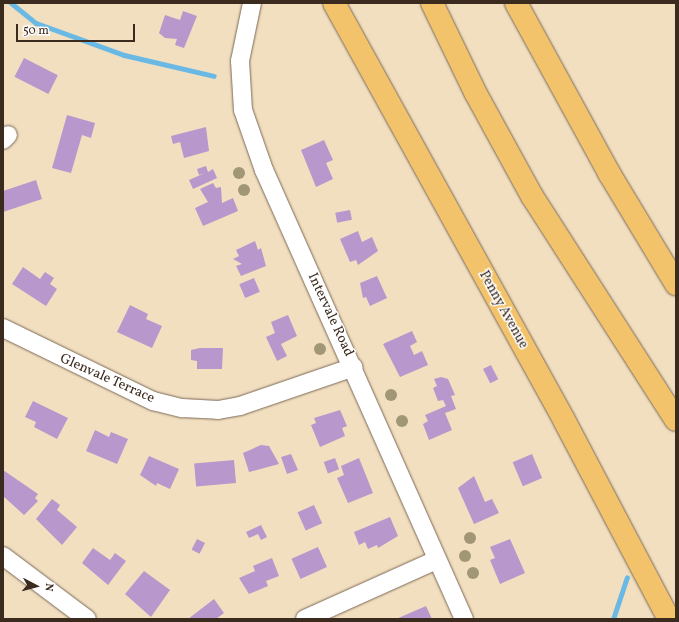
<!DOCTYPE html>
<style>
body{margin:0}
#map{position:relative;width:679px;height:622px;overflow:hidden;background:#f2dfc0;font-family:Vollkorn,serif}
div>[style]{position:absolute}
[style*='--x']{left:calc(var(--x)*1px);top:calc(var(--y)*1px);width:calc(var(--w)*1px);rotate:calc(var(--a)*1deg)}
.stream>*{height:5px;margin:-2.5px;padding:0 2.5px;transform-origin:2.5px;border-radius:2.5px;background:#6ab9e4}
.building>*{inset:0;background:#b897cc;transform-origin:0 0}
.roads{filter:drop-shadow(0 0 1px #7b6957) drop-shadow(0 0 1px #7b6957)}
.minor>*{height:18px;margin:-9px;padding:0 9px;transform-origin:9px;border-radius:9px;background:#fff}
.major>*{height:22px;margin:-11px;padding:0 11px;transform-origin:11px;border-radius:11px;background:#f2c36a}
.highway>*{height:22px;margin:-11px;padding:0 11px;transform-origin:11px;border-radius:11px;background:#f2c36a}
.trees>*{width:12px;height:12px;margin:-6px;border-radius:50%;background:#a19776}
span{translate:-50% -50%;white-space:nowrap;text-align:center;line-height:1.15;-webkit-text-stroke:3px #fff;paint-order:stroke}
.street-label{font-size:14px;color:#3b2a1e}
.frame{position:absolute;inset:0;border:4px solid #3b2a1e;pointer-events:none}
.north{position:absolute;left:16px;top:566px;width:40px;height:40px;-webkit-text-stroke:3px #fff;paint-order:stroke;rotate:96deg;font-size:11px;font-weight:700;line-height:16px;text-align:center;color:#3b2a1e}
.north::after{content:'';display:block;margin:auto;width:14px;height:18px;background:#3b2a1e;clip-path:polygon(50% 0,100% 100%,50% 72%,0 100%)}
.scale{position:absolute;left:16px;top:24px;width:119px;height:18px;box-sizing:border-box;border:2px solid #3b2a1e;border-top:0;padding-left:5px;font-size:12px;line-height:14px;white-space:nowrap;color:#3b2a1e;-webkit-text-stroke:3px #fff;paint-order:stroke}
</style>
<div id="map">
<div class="stream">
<div style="--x:11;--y:3;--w:32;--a:39"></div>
<div style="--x:36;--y:23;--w:94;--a:20"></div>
<div style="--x:124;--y:55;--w:92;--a:13.1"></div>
<div style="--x:613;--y:619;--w:44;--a:-71.6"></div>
</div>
<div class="building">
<div style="clip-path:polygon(183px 11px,197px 16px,184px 48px,175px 45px,177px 39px,165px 38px,159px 33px,165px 15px,180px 20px)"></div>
<div style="left:24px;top:58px;width:38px;height:21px;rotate:27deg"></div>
<div style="clip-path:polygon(67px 115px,95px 123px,91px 138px,82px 135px,71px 173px,52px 168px)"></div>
<div style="clip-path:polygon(206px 127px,209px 151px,184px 158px,180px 142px,173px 144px,171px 136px)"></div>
<div style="clip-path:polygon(324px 140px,333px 160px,326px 163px,333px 179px,316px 187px,301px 150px)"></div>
<div style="clip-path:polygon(206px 166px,208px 172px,213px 169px,217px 178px,193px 189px,189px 180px,205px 173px,199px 175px,197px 169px)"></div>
<div style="clip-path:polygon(36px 180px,42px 199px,3px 212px,3px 191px)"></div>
<div style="clip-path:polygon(213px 183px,216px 188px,221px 187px,222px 203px,233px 198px,238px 211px,203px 226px,195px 208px,208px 202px,200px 189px)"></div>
<div style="left:350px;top:210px;width:10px;height:15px;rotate:79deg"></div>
<div style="clip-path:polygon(358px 231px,362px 242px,372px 237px,378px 251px,358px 265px,356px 260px,350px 262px,340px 239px)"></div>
<div style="clip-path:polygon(255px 241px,258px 250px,261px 248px,266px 266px,241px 276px,236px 266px,242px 264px,233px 259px,239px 256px,236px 250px)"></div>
<div style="clip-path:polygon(23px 267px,40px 279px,45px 272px,54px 278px,50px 284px,57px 289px,46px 306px,12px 284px)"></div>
<div style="clip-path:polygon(377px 276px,387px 298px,370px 306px,366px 297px,363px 298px,360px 283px)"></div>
<div style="left:254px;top:278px;width:15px;height:16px;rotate:67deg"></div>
<div style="clip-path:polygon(130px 305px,148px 314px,146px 319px,162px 326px,152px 348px,117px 332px)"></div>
<div style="clip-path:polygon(288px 315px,297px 336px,281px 344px,287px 356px,277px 361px,266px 337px,275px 333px,271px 322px)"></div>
<div style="clip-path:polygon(412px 331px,417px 342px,410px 346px,414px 355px,422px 351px,428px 365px,400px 377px,383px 344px)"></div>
<div style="clip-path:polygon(200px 348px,223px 348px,222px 369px,197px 369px,197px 361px,191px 360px,191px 350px)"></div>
<div style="left:491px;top:365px;width:16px;height:9px;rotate:63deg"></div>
<div style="clip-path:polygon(441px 377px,448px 379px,455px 395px,451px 396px,456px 409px,445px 413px,452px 430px,429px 440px,423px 424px,428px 421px,425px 415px,446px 406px,443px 400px,438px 401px,433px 388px,437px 386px,434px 379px)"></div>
<div style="clip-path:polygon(33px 401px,68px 418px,57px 439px,34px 427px,36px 422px,25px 417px)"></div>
<div style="clip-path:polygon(340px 410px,347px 426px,342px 428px,345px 436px,320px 447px,311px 425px,316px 423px,314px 418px)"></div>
<div style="clip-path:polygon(95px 430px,109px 437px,111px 432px,128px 439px,117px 464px,86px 451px)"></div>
<div style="clip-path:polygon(261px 445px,269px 446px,279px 464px,249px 472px,243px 453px)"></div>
<div style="clip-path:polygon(291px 454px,298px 470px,287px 474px,281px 457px)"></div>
<div style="left:532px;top:454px;width:26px;height:21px;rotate:67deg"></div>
<div style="clip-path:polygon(149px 456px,179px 469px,170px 489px,157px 483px,156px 486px,140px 475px)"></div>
<div style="left:335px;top:458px;width:12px;height:12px;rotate:70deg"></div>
<div style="clip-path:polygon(359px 458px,373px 493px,348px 503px,337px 478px,344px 475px,341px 466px)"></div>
<div style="left:234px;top:460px;width:23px;height:40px;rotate:85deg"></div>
<div style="clip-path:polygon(3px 470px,38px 494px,35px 498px,38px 501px,24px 515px,3px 496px)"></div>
<div style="clip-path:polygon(474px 476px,485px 502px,492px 499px,499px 513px,474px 524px,458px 488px)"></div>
<div style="clip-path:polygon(52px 499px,60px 505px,57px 510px,77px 527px,62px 545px,36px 519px)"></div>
<div style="left:314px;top:505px;width:20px;height:18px;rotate:66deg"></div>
<div style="clip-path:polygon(390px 517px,398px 536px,378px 548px,377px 545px,368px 549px,365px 542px,359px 545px,354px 532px)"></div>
<div style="clip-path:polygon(261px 525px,267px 537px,261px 540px,258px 534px,249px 538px,246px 532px)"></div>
<div style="left:197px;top:539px;width:9px;height:12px;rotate:27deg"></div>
<div style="clip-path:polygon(510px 539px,525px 573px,500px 584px,490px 560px,495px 558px,490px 547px)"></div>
<div style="left:318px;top:547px;width:22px;height:29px;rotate:66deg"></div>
<div style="clip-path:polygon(93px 548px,110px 560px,115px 553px,126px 561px,108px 585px,82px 563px)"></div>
<div style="clip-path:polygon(272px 558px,279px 576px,266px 581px,268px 586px,249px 594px,239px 578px,255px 571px,253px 566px)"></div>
<div style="clip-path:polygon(144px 571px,170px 590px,151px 617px,125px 594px)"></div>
<div style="clip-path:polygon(214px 599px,224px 613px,216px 619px,188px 619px)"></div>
<div style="clip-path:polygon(426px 606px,432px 619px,396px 619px)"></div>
</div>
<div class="roads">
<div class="minor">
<div style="--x:252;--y:3;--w:59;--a:101.7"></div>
<div style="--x:240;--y:61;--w:49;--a:86.5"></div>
<div style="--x:243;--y:110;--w:64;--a:70.7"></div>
<div style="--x:264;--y:170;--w:492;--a:66"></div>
<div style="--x:3;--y:140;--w:7;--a:-45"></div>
<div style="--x:3;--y:328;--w:167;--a:26"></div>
<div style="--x:153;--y:401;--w:30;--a:14"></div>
<div style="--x:182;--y:408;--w:36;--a:3"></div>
<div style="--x:218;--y:410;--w:22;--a:-10"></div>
<div style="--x:240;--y:406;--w:120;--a:-18.9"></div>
<div style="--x:3;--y:556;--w:105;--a:36.9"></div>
<div style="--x:305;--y:619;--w:144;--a:-24.2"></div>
</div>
<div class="major">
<div style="--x:334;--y:3;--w:476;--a:61.1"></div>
<div style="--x:564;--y:420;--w:225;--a:62.2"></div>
</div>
<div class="highway">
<div style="--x:432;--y:3;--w:99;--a:64.2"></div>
<div style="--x:475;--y:92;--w:119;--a:61.3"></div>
<div style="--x:532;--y:196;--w:266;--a:57.3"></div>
<div style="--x:516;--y:3;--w:194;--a:61.3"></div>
<div style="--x:609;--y:173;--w:130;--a:58.9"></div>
</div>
</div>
<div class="trees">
<div style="left:239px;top:173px"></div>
<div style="left:244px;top:190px"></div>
<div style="left:320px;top:349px"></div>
<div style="left:391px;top:395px"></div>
<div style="left:402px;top:421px"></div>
<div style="left:470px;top:538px"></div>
<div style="left:465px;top:556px"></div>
<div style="left:473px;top:573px"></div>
</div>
<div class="street-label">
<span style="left:503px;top:310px;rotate:61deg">Penny Avenue</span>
<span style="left:330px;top:315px;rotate:65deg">Intervale Road</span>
<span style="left:107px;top:379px;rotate:24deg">Glenvale Terrace</span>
</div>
<div class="frame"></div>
<div class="north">N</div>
<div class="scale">50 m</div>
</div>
